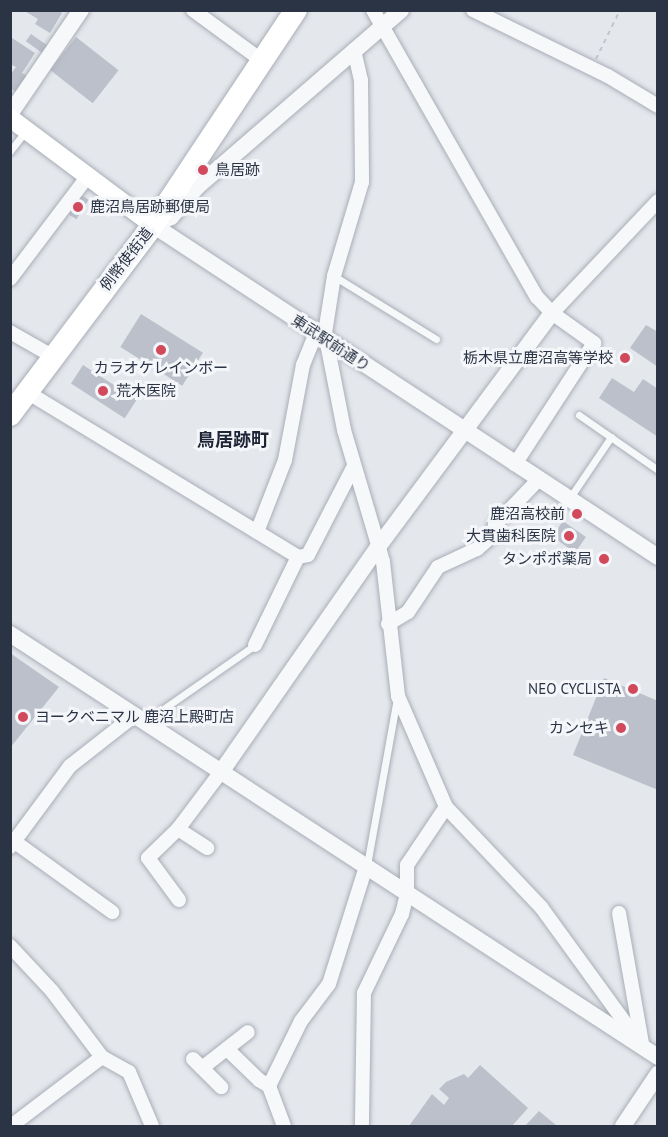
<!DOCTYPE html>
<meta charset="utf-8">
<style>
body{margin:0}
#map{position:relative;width:668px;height:1137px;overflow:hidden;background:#e4e7ec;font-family:"PT Sans","Noto Sans JP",sans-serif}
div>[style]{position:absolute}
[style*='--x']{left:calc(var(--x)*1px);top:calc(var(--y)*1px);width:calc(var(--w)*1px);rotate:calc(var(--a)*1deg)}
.building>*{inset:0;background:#bbc0ca;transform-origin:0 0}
.path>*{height:2px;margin-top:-1px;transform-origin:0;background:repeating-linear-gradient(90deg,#c2c5cb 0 4.5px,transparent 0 9px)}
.roads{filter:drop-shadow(0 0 2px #a9aeb7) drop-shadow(0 0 2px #a9aeb7)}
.service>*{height:7px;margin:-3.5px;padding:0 3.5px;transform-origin:3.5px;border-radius:3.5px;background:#f7f8fa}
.minor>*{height:14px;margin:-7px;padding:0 7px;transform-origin:7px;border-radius:7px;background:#f7f8fa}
.tertiary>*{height:16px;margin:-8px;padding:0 8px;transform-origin:8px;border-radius:8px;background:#f7f8fa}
.secondary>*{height:18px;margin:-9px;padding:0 9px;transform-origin:9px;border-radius:9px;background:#fff}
.trunk>*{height:22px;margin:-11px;padding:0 11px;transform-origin:11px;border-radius:11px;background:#fff}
.dots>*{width:16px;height:16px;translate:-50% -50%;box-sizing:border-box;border:3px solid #f4f6f9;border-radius:50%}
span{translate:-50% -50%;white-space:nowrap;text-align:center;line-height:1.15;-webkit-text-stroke:6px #f4f6f9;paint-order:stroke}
.poi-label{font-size:15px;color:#2b3445}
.left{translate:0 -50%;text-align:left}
.right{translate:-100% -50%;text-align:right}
.street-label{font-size:15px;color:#2b3445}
.quarter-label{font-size:18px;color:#1d2536;font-weight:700}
.frame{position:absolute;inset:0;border:12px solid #2b3445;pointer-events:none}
</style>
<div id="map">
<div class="building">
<div style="clip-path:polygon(23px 10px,58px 10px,62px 13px,50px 33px,35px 24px,38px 19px)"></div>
<div style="left:31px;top:34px;width:21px;height:9px;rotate:35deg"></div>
<div style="left:76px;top:37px;width:54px;height:42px;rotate:38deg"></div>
<div style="clip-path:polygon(12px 38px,35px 53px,22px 73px,27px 76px,16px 92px,10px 88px,10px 75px,16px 67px,10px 64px)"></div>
<div style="left:81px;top:195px;width:9px;height:23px;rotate:32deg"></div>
<div style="left:141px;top:314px;width:73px;height:39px;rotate:32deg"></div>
<div style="clip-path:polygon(646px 325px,658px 332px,658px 367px,630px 348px)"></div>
<div style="left:83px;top:365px;width:64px;height:22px;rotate:33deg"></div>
<div style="clip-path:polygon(612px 378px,634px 392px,643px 379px,658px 389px,658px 437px,599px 398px)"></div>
<div style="left:563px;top:521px;width:28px;height:19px;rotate:35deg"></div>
<div style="clip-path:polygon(10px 653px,59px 687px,10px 748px)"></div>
<div style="clip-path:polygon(604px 678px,658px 701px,658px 790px,573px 755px)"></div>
<div style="clip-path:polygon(480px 1065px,528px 1108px,512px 1126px,409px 1126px,432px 1094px,444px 1105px,449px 1098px,439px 1089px,446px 1082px,464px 1074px,468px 1078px)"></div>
<div style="clip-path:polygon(539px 1111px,557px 1126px,525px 1126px)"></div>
</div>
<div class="path">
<div style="--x:596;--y:59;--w:55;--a:-63.9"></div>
</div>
<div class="roads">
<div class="service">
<div style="--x:10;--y:151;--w:24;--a:-52"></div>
<div style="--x:334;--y:276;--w:120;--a:31.7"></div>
<div style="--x:579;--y:415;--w:96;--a:34.8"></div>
<div style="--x:569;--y:499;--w:75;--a:-55.9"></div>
<div style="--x:146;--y:721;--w:133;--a:-34.9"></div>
<div style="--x:367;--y:865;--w:169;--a:-79.8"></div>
</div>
<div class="minor">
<div style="--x:193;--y:10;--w:84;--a:36.3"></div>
<div style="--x:373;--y:10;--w:331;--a:60.3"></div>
<div style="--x:537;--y:297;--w:22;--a:47"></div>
<div style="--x:552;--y:313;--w:52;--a:35.5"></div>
<div style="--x:594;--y:343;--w:145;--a:123.1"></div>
<div style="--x:473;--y:10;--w:150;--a:26.1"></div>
<div style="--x:608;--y:76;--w:58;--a:31"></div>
<div style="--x:354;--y:50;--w:31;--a:77"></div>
<div style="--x:361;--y:80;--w:102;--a:89.4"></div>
<div style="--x:362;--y:182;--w:98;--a:106.6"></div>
<div style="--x:334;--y:276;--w:58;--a:99"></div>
<div style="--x:325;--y:333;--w:99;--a:78.9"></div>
<div style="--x:344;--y:430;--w:138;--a:73.5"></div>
<div style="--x:383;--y:562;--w:135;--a:83.6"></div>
<div style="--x:398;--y:696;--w:121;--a:66.6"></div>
<div style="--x:446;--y:807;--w:70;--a:123.9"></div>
<div style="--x:407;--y:865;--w:29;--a:90"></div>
<div style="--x:407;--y:894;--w:21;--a:104"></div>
<div style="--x:402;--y:914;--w:88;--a:115.7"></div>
<div style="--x:364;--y:993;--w:133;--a:90.9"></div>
<div style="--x:10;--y:279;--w:129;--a:-52.9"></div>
<div style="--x:552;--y:313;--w:154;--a:-46.6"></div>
<div style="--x:10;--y:332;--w:48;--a:29.7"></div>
<div style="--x:27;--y:392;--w:317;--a:31.3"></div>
<div style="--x:257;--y:532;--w:77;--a:-68.7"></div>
<div style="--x:285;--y:460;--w:97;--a:-79.3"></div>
<div style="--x:303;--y:365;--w:35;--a:-68"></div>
<div style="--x:388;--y:624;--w:23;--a:-31"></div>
<div style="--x:408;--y:612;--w:54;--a:-56.3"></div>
<div style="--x:438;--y:567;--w:43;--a:-24.8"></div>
<div style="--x:477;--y:549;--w:21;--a:-41"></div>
<div style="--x:493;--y:535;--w:10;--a:-79"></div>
<div style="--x:495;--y:525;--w:64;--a:-46.3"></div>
<div style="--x:255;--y:645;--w:98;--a:-64"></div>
<div style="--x:298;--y:557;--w:10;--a:-11"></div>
<div style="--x:308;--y:555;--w:100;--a:-62.7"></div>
<div style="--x:446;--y:807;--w:138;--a:46.5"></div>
<div style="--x:541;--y:907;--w:167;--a:54"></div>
<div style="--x:178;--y:829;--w:35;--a:33"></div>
<div style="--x:15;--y:842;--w:120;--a:35.8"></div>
<div style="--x:10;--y:847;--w:101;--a:-53.5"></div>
<div style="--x:70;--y:766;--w:83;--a:-38.1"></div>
<div style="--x:179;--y:900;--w:52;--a:-126.4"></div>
<div style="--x:148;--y:858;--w:42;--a:-44"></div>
<div style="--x:178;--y:829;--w:71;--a:-53"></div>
<div style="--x:619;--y:913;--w:132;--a:80"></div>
<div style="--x:10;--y:946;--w:62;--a:47"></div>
<div style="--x:52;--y:991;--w:83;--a:52.9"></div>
<div style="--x:102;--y:1057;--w:31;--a:29"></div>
<div style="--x:129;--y:1072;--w:59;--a:66.9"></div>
<div style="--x:227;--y:1049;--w:45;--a:44.1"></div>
<div style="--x:259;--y:1080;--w:12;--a:31"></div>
<div style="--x:193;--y:1059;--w:40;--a:45"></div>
<div style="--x:202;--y:1068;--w:58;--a:-38"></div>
<div style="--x:11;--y:1126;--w:114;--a:-37.2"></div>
<div style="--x:284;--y:1126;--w:43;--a:-110.6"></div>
<div style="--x:269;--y:1086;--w:72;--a:-63.8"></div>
<div style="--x:301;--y:1021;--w:46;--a:-52.9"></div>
<div style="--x:329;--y:984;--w:123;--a:-72.5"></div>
</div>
<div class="tertiary">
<div style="--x:10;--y:114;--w:126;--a:-55.7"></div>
<div style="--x:153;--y:225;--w:604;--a:33.32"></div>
<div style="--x:153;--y:225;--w:20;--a:-24"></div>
<div style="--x:171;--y:217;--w:40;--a:-49"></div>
<div style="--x:197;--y:187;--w:270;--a:-40.9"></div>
<div style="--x:10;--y:634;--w:774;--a:33.14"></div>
<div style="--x:221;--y:772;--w:274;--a:-55.1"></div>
<div style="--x:378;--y:547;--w:292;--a:-53.4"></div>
<div style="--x:623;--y:1126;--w:63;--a:-56.1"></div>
</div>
<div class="secondary">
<div style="--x:10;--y:118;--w:179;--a:36.8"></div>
</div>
<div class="trunk">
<div style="--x:10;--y:415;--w:238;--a:-53"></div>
<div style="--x:153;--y:225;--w:258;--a:-56.4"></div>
</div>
</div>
<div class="dots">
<div style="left:203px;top:170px;background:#d1495b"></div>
<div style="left:78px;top:207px;background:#d1495b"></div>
<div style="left:161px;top:350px;background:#d1495b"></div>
<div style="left:625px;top:358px;background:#d1495b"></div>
<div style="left:103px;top:391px;background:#d1495b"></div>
<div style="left:577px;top:514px;background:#d1495b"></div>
<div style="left:569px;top:536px;background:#d1495b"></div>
<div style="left:604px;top:559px;background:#d1495b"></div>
<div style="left:633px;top:689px;background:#d1495b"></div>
<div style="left:23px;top:717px;background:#d1495b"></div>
<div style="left:621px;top:728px;background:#d1495b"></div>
</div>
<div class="poi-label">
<span class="left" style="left:215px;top:170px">鳥居跡</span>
<span class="left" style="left:90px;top:207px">鹿沼鳥居跡郵便局</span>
<span class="right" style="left:613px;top:358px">栃木県立鹿沼高等学校</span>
<span style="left:161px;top:368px">カラオケレインボー</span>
<span class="left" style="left:116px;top:391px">荒木医院</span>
<span class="right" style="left:565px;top:514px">鹿沼高校前</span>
<span class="right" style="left:556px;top:536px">大貫歯科医院</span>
<span class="right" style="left:592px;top:559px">タンポポ薬局</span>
<span class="right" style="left:621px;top:689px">NEO CYCLISTA</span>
<span class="left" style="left:35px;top:717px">ヨークベニマル 鹿沼上殿町店</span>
<span class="right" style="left:609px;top:728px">カンセキ</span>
</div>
<div class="street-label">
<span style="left:126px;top:259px;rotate:-52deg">例幣使街道</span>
<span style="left:331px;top:343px;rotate:33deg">東武駅前通り</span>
</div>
<div class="quarter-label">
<span style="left:233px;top:440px">鳥居跡町</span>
</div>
<div class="frame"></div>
</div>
